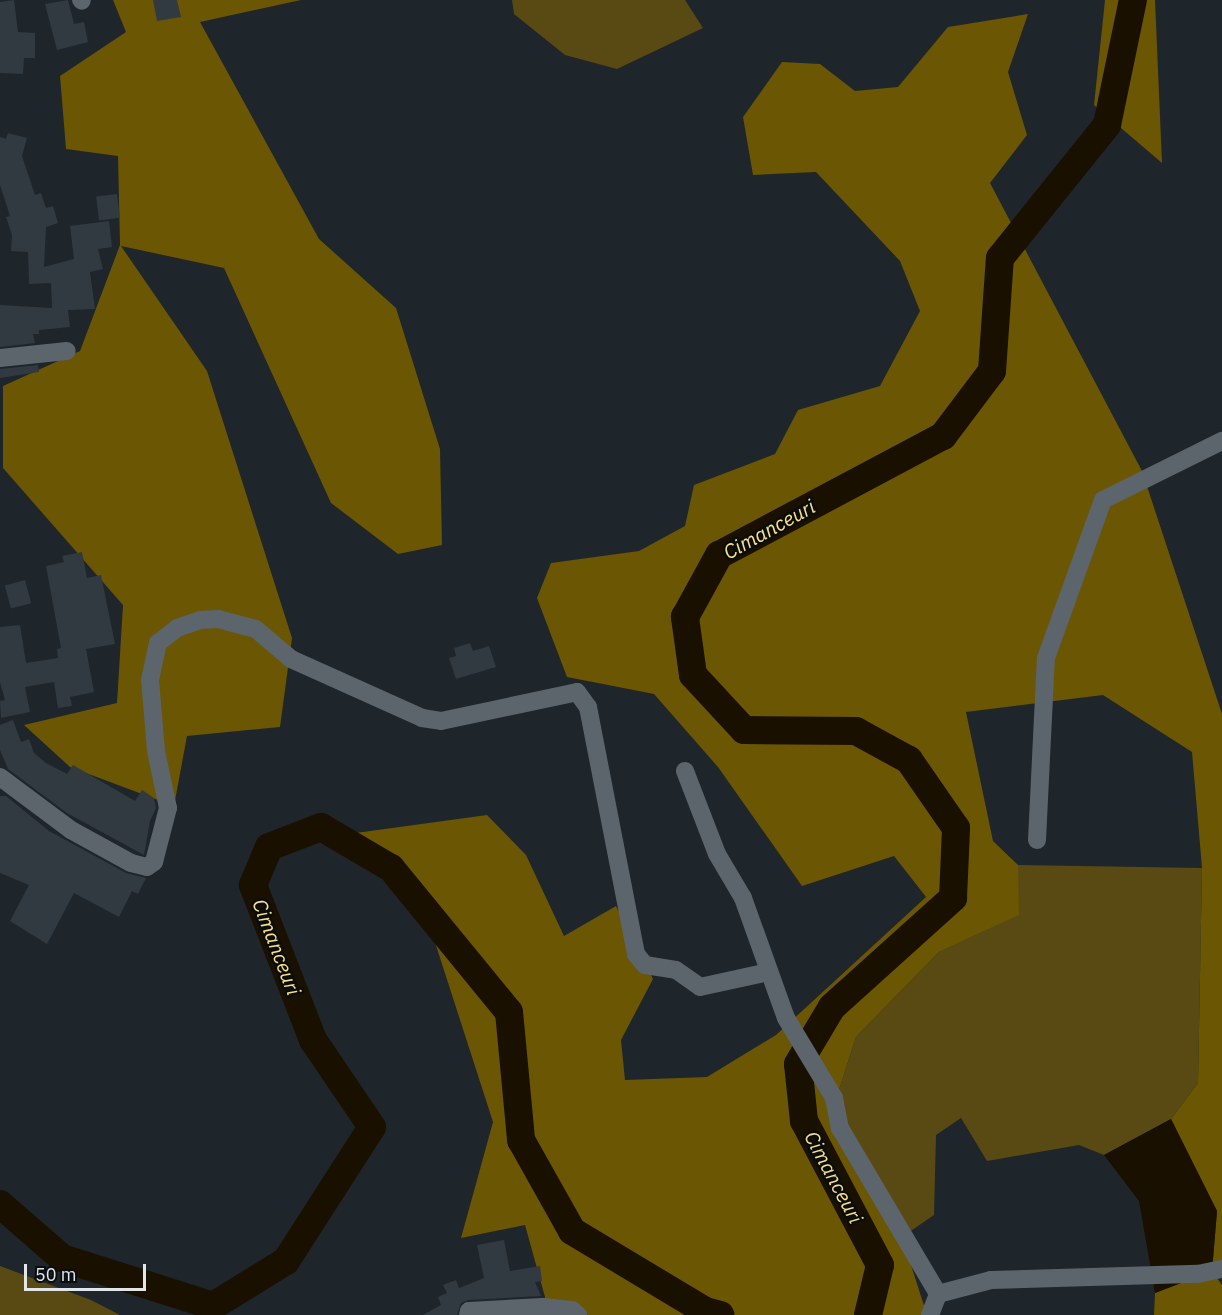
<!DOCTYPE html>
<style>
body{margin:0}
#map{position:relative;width:1222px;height:1315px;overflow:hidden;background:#1e252b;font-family:"IBM Plex Sans",sans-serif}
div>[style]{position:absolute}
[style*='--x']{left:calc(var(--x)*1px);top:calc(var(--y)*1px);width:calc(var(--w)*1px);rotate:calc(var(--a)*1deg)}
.green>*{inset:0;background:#594a14}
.forest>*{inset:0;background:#6a5603}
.water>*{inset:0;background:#191000}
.river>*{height:28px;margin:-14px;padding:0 14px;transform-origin:14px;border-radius:14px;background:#191000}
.building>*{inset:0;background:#323a41;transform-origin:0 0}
.street>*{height:18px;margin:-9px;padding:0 9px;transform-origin:9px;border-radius:9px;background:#5c646c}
span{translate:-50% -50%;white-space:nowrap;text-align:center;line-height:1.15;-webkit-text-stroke:5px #0a0d10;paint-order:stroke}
.water-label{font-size:20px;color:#fde184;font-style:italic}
.scale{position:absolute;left:24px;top:1264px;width:122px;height:27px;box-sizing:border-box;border:3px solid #e1e6ea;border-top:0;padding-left:8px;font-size:18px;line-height:21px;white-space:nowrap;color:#e1e6ea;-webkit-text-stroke:4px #0a0d10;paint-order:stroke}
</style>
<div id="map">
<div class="green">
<div style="clip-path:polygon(512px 0,685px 0,703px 28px,617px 69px,565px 55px,514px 14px)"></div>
<div style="clip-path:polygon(1018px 865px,1202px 868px,1198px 1083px,1171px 1119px,1104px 1155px,1079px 1145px,987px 1161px,961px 1118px,936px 1135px,934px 1215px,902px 1237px,857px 1164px,838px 1093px,856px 1037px,939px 952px,1018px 915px)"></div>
<div style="clip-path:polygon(0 1266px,91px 1300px,120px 1315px,0 1315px)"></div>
</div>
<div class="forest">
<div style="clip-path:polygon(113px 0,301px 0,200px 22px,319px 239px,396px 308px,440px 449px,442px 545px,398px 554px,331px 503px,224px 268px,121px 246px,207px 371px,292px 638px,280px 727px,187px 736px,174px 806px,70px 767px,24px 725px,117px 703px,123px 605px,3px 468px,3px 386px,80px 351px,120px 245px,118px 156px,66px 149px,60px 76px,126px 32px)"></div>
<div style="clip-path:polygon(1105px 0,1155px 0,1162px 163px,1094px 105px)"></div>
<div style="clip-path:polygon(1028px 14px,1008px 72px,1027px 135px,990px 183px,1142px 471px,1222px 714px,1222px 1263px,1212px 1271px,1222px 1285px,1222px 1315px,1154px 1315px,1155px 1293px,1212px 1271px,1217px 1211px,1171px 1119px,1198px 1083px,1202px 868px,1192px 752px,1103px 695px,966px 712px,993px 841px,1018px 865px,1019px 915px,939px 952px,856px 1037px,838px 1093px,857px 1164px,902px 1237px,927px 1315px,542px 1315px,545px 1297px,525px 1225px,461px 1238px,493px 1122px,432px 933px,341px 835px,487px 815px,526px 855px,564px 936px,616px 906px,653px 979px,621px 1040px,625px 1080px,707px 1077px,776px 1035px,926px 897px,894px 856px,802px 886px,718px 767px,654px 694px,567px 677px,537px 598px,551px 563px,639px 551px,685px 526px,694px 485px,775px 454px,798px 410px,880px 386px,920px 311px,900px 261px,816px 172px,753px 175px,743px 117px,782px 62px,820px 64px,855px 91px,898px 87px,948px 27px)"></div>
</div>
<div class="water">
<div style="clip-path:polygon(1171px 1119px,1217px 1211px,1212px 1271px,1155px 1293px,1139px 1201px,1104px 1155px)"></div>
</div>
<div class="river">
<div style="--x:0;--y:1204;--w:82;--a:41.1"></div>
<div style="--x:62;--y:1258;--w:158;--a:17.6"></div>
<div style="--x:213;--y:1306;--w:86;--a:-31.7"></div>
<div style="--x:286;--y:1261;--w:159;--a:-57.3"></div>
<div style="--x:372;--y:1127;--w:105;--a:-124.1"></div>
<div style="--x:313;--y:1040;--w:166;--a:-111.2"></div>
<div style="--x:253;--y:885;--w:41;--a:-67.2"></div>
<div style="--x:269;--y:847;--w:56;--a:-21"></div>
<div style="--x:321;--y:827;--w:81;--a:30.4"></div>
<div style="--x:391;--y:868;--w:186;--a:50.7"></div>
<div style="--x:509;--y:1012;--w:129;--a:84.6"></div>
<div style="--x:521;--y:1140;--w:104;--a:60.7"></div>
<div style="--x:572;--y:1231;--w:155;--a:31"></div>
<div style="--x:705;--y:1311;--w:16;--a:15"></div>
<div style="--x:868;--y:1315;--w:51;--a:-76.5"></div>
<div style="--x:880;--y:1265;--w:163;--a:-117.8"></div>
<div style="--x:804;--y:1121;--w:57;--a:-96"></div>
<div style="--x:798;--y:1064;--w:66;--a:-59.2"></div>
<div style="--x:832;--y:1007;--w:163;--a:-42"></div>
<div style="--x:953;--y:898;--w:70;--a:-87.5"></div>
<div style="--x:956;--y:828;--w:83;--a:-124.7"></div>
<div style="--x:909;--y:760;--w:60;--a:-151.3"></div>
<div style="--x:856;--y:731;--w:112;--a:-179.5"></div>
<div style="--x:744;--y:730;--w:75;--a:-132.8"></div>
<div style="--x:693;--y:675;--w:59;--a:-97.9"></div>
<div style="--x:685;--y:617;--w:71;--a:-61.3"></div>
<div style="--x:719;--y:555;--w:254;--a:-28"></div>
<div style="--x:943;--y:436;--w:81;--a:-53"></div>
<div style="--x:992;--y:371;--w:113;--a:-86"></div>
<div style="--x:1000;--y:258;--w:171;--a:-51.2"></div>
<div style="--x:1107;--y:125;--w:128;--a:-78.3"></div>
</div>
<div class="building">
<div style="clip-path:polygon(14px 0,18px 32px,35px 33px,35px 58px,24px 58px,23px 74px,0 73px,0 2px)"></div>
<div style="clip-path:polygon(68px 0,74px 24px,84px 22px,88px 42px,57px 50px,45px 4px)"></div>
<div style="clip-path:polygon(153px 0,177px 0,181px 17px,157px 21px)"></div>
<div style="clip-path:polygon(8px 133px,27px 138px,22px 156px,35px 195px,41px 193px,46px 208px,53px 206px,58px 223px,46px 227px,44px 267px,74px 259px,70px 226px,109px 221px,112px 247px,98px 249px,103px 269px,90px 272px,95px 309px,68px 310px,70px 327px,39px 330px,39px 334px,33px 334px,35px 343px,0 347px,0 305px,52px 308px,51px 283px,29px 284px,28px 252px,11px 251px,12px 235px,6px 217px,10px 216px,0 185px,0 137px,6px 139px)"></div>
<div style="left:117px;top:194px;width:24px;height:21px;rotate:83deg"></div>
<div style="clip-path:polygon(38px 365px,39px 372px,0 378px,0 369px)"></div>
<div style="clip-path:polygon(82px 552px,87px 578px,101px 575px,115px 644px,86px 649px,94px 692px,70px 697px,72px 706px,58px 708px,54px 682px,25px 687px,30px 712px,1px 718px,0 701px,5px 700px,0 682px,0 627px,20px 625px,26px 663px,58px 658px,57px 649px,61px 648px,46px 566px,64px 562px,62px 556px)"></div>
<div style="left:25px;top:580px;width:24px;height:21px;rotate:75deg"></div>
<div style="clip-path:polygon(470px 643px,473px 651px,489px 646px,496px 667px,456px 679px,449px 658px,456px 656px,454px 648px)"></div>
<div style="clip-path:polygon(13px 720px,21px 742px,29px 739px,34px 753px,46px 763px,67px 774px,73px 765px,135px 801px,142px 790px,154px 798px,156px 808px,150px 821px,144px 855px,67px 813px,8px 769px,0 750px,0 725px)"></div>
<div style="clip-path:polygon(0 796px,6px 796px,49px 831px,126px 873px,146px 878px,138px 894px,132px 891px,119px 917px,74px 893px,47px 944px,10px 921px,29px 885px,0 873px)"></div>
<div style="clip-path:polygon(504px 1240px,510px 1271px,540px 1266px,542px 1281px,535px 1282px,541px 1296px,468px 1300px,461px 1303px,457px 1315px,423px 1315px,441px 1305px,438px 1297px,447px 1293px,443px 1285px,456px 1280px,459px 1288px,484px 1278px,477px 1245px)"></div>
</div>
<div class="street">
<div style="--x:81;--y:0;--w:1;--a:45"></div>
<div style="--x:0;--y:358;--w:67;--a:-6"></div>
<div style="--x:685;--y:771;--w:89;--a:68.9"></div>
<div style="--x:717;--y:854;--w:51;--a:59.4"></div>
<div style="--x:743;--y:898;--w:127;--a:70.3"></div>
<div style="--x:786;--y:1018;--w:93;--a:59"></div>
<div style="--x:834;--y:1098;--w:31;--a:79"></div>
<div style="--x:840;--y:1128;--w:193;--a:59.4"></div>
<div style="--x:0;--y:777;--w:89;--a:36.7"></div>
<div style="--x:71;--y:830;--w:68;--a:28.8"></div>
<div style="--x:131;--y:863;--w:16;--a:14"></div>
<div style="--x:147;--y:867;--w:9;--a:-36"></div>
<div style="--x:154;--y:862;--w:56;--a:-75.5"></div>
<div style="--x:168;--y:808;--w:58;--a:-101.9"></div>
<div style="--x:156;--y:751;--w:71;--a:-94.8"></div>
<div style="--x:150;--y:680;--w:38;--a:-78"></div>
<div style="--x:158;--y:643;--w:24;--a:-38"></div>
<div style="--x:177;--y:628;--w:24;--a:-19"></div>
<div style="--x:200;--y:620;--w:18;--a:-3"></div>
<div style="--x:218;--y:619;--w:39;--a:15"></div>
<div style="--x:256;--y:629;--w:46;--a:40.6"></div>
<div style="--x:291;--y:659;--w:144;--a:24.2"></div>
<div style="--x:422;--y:718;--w:19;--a:9"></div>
<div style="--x:441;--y:721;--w:139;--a:-12"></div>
<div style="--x:577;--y:692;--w:19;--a:54"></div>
<div style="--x:588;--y:707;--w:252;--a:79"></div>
<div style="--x:636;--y:954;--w:14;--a:51"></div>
<div style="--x:645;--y:965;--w:31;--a:9"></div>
<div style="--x:676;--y:970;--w:29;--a:35"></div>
<div style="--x:700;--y:987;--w:70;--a:-12.4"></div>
<div style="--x:1037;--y:840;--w:182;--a:-87.2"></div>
<div style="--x:1046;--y:658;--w:168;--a:-70.2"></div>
<div style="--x:1103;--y:500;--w:133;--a:-26.4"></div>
<div style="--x:468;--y:1315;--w:4;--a:-76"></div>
<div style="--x:469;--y:1311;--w:74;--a:-3.1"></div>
<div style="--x:543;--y:1307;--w:29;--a:6"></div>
<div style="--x:572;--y:1310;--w:8;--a:40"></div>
<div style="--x:930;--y:1315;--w:22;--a:-69"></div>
<div style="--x:938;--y:1294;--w:55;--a:-14.8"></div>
<div style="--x:991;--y:1280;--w:207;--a:-1.7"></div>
<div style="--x:1198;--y:1274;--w:25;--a:-12"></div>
</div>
<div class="water-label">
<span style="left:769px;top:529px;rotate:-29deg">Cimanceuri</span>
<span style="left:277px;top:947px;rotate:69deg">Cimanceuri</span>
<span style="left:834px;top:1177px;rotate:62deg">Cimanceuri</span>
</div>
<div class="scale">50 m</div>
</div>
